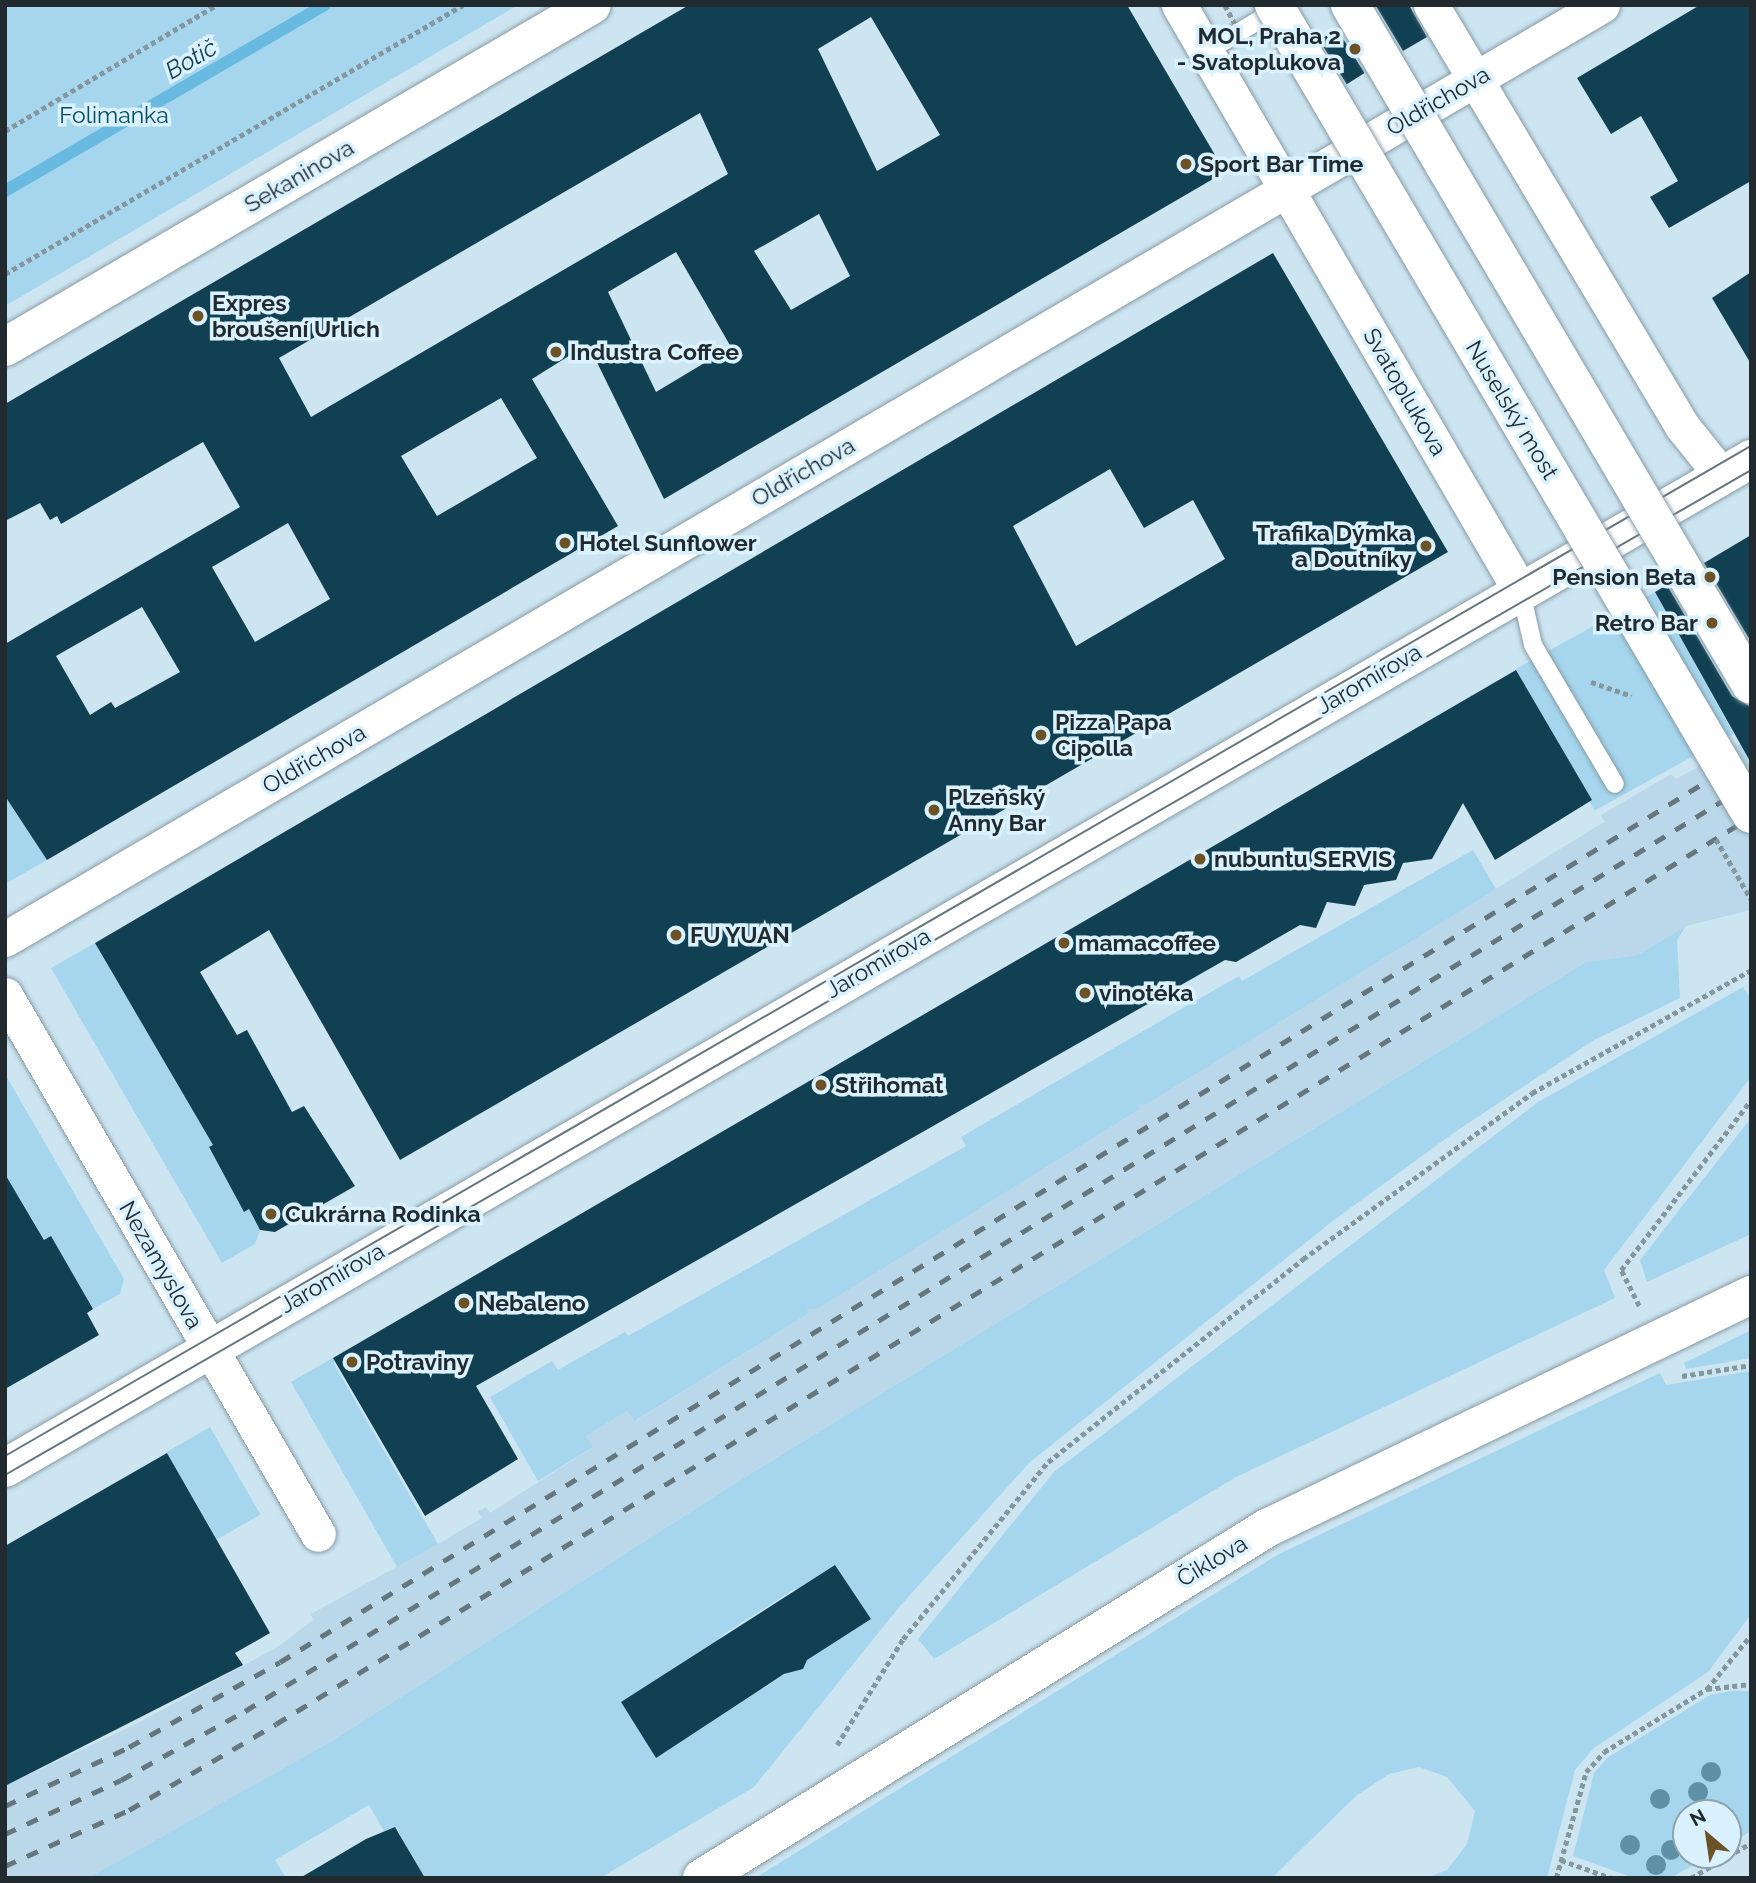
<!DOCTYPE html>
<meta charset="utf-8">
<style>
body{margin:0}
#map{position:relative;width:1756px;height:1883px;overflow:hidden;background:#cde5f1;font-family:Raleway,sans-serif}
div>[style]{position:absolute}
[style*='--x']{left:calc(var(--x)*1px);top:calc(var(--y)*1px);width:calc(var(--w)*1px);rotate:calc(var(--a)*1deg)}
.built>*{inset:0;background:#bad8e9}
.green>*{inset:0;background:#a5d6ee;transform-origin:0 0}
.stream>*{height:12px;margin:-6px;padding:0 6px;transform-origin:6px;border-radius:6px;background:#68bae0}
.building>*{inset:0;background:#124053;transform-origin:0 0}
.path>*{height:4.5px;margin-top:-2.25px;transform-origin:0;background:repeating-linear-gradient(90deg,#84979f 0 5px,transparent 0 8.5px)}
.roads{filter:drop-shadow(0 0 2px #859ba6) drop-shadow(0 0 2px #859ba6)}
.service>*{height:18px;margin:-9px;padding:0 9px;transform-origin:9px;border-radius:9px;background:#fff}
.minor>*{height:35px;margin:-17.5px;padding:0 17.5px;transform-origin:17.5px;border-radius:17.5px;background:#fff}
.tertiary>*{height:38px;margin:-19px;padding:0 19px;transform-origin:19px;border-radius:19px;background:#fff}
.secondary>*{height:38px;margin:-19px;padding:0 19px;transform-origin:19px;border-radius:19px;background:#fff}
.tram>*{height:2px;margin:-1px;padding:0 1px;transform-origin:1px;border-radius:1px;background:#66767d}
.rail>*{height:5px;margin-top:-2.5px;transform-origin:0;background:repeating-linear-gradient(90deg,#66767d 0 12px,transparent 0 24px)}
.path-bridge>*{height:4.5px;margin-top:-2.25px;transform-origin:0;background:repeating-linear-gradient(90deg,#84979f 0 5px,transparent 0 8.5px)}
.bridges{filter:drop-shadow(0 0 2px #859ba6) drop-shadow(0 0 2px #859ba6)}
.secondary-bridge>*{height:38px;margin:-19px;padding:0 19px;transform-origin:19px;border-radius:19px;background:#fff}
.trees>*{width:20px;height:20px;margin:-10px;border-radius:50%;background:#5e91a5}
.dots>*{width:19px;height:19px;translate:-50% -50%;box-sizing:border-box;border:4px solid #daf2ff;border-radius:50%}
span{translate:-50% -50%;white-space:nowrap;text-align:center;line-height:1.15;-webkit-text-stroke:7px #daf2ff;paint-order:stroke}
.poi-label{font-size:23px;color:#212b2f;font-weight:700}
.right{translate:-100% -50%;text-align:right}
.left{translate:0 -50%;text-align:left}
.street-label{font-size:23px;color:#212b2f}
.park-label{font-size:23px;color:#044c66}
.water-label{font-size:24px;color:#163b4c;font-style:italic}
.frame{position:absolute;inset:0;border:7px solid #212b2f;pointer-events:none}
.north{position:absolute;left:1672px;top:1799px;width:70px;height:70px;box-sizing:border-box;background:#daf2ff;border:2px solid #90a2ac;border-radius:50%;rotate:331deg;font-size:19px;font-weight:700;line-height:28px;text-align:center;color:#212b2f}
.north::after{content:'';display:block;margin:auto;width:24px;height:32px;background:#6c5224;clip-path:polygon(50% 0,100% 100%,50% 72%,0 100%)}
</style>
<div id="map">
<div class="built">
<div style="clip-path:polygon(1751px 738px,1751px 910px,1686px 926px,1638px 955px,1586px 962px,747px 1476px,332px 1741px,100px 1873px,89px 1878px,5px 1878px,5px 1786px,136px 1724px,279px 1646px,313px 1620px,311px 1614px,438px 1544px,482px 1518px,478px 1511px,486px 1507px,490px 1513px,592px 1448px,586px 1436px,627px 1411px,636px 1421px,809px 1313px,807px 1309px,817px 1308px,1140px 1109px,1137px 1105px,1147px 1104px,1604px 822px,1601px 815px,1671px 774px,1676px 779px)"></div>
</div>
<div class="green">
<div style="clip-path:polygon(5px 5px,518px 5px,5px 306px)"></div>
<div style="left:1655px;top:592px;width:162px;height:159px;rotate:61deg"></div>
<div style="clip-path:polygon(5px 796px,47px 860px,5px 884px)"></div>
<div style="clip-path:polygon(1473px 850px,1496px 889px,1147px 1104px,1138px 1105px,1140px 1109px,817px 1309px,807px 1309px,809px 1313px,635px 1421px,627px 1411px,586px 1436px,593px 1447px,538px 1481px,490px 1397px,552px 1361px,558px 1370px,625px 1332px,628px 1336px,966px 1146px,961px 1137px,1188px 1005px,1239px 976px,1242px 981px)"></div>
<div style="clip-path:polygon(evenodd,1686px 926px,1677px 940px,1680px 998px,1594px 1040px,1455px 1132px,1334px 1220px,1030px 1462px,900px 1606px,754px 1787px,600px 1878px,425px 1878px,396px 1827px,385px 1833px,369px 1805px,275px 1860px,286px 1878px,89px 1878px,332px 1741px,747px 1476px,1586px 962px,1638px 955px,1686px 926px,796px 1588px,803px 1669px,786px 1674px,656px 1757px,721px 1636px,796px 1588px)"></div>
<div style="clip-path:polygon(95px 943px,213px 1145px,209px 1148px,244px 1211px,249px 1209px,260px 1230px,255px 1244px,222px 1263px,51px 968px)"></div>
<div style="clip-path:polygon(1743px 987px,1751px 999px,1751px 1077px,1604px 1270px,1615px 1298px,1236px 1477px,934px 1659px,918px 1639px,1054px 1472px,1538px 1102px)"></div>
<div style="clip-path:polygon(5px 1074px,124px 1279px,120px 1294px,93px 1309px,51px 1237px,45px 1240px,5px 1174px)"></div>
<div style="clip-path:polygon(1751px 1118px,1751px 1234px,1647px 1282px,1640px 1260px)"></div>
<div style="clip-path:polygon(1751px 1330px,1751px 1358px,1686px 1369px,1684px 1363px)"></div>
<div style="clip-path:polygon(336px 1356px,334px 1364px,438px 1544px,397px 1567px,291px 1382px)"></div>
<div style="clip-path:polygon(1751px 1371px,1751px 1614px,1708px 1672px,1594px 1748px,1575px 1770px,1547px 1878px,1426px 1878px,1447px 1870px,1467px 1844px,1475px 1811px,1447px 1777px,1419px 1767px,1389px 1774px,1356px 1796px,1272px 1878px,755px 1878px,1279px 1554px,1660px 1373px,1666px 1385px)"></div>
<div style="left:210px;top:1427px;width:101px;height:50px;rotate:60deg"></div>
<div style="clip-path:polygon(1730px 1691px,1751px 1691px,1751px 1831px,1728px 1845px,1728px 1813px,1686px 1813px,1686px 1855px,1710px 1855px,1671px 1878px,1634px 1878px,1573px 1856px,1594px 1773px,1607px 1758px,1710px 1695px)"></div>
</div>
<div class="stream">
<div style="--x:5;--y:191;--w:370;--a:-30.2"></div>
</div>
<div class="building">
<div style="clip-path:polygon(evenodd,689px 5px,1127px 5px,1225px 172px,664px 499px,588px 344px,532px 379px,618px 526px,47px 860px,5px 796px,5px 644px,240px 507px,203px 442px,61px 524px,57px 516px,50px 520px,40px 503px,5px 521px,5px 404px,689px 5px,871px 17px,940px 135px,877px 171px,818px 49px,871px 17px,689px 5px,700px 113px,728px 174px,311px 417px,279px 358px,700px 113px,689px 5px,819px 214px,850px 276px,791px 310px,754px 251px,819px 214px,689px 5px,676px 252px,731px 347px,656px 392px,608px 292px,676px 252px,689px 5px,501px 398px,537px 458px,437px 516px,401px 456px,501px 398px,689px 5px,288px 523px,330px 599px,255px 642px,212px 567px,288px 523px,689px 5px,142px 607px,180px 672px,115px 708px,111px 702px,90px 715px,56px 656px,142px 607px)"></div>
<div style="clip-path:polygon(1409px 5px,1427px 37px,1403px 51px,1376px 6px)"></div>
<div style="clip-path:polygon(1700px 5px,1751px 5px,1751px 181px,1669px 228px,1650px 197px,1678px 181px,1641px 116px,1611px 134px,1577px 78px)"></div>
<div style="left:1337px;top:29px;width:52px;height:21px;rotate:58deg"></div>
<div style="clip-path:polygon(evenodd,1273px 253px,1448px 552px,400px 1160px,269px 930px,200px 972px,237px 1035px,247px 1030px,292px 1112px,304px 1106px,355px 1186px,275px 1232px,260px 1230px,249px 1209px,244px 1212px,209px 1147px,213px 1145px,95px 943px,1273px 253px,1110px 469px,1144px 528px,1193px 500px,1225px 559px,1076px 646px,1013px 526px,1110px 469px)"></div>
<div style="clip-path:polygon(1751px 272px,1751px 364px,1712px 298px)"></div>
<div style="clip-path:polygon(1751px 535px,1751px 642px,1704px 563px)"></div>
<div style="clip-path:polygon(1667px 585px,1732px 696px,1751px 707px,1751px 763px,1655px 592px)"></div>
<div style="clip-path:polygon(1516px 670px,1592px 800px,1495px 860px,1463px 803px,1432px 859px,1403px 863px,1396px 880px,1364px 885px,1355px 906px,1327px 902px,1316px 928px,1300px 925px,1236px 962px,1225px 960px,476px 1386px,518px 1459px,425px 1516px,333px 1358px)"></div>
<div style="clip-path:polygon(5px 1174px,44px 1240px,51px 1236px,93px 1309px,87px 1313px,99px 1335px,5px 1389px)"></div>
<div style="clip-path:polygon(167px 1453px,270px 1633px,235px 1653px,243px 1665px,5px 1786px,5px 1546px)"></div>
<div style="clip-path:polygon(835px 1565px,871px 1619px,807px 1660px,803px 1669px,784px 1674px,656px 1758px,621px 1702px)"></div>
<div style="clip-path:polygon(395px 1827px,425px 1878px,300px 1878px,366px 1839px)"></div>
</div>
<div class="path">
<div style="--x:5;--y:131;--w:246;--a:-30.8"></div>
<div style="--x:5;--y:274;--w:531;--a:-30.43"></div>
<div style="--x:1591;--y:682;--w:43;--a:18.9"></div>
<div style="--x:1639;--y:1306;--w:40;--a:-116.6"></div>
<div style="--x:1621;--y:1270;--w:214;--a:-52.6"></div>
<div style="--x:1682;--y:1376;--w:70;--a:-9.1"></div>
<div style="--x:1707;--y:1689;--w:70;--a:-50.8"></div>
<div style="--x:837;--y:1745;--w:125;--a:-58.1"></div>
<div style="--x:903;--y:1639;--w:229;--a:-50.7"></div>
<div style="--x:1048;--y:1462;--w:326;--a:-38.5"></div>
<div style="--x:1303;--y:1259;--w:283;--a:-35.9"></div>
<div style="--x:1532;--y:1093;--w:251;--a:-29.3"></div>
<div style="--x:1561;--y:1860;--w:53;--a:19.8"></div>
<div style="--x:1556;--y:1878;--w:110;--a:-74.2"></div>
<div style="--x:1586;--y:1772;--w:27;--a:-48"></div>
<div style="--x:1604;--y:1752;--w:121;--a:-31.5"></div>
<div style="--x:1707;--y:1689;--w:44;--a:-6.5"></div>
<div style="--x:1691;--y:1878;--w:69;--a:-30.3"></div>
</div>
<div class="roads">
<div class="service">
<div style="--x:1206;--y:52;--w:87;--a:-31"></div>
<div style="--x:1521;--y:592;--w:54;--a:77.2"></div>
<div style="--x:1533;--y:645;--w:161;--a:59.5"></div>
</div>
<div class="minor">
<div style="--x:1179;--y:5;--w:679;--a:59.77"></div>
<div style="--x:1431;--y:5;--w:490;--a:59.2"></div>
<div style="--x:1682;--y:426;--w:64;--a:51.3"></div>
<div style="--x:5;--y:939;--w:1850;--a:-30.32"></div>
<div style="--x:5;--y:995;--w:623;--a:59.86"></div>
</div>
<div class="tertiary">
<div style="--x:702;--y:1878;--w:665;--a:-31.78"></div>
<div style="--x:1267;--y:1528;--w:537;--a:-25.71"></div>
</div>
<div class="secondary">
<div style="--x:5;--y:347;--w:679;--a:-30.23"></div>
<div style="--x:5;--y:1468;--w:2017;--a:-30.02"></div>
</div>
</div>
<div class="tram">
<div style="--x:5;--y:1456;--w:2017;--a:-30.05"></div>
<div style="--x:5;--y:1475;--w:2015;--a:-29.92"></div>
</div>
<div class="rail">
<div style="--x:5;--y:1806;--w:137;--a:-25.4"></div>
<div style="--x:129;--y:1747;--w:173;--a:-29.4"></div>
<div style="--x:280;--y:1662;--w:1729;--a:-31.69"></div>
<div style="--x:5;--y:1834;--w:128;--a:-25"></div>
<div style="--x:121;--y:1780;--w:142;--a:-29.1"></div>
<div style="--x:245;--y:1711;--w:1769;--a:-31.64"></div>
<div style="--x:5;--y:1866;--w:136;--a:-24.3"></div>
<div style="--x:129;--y:1810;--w:170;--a:-30.3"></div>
<div style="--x:276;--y:1724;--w:1732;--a:-31.59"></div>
</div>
<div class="path-bridge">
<div style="--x:1225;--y:5;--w:21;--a:62"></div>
<div style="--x:1716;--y:839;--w:69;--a:59.7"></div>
</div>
<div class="bridges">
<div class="secondary-bridge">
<div style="--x:1274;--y:5;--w:939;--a:59.48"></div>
<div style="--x:1350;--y:5;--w:789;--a:59.47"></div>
</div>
</div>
<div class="trees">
<div style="left:1711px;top:1772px"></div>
<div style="left:1698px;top:1792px"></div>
<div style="left:1660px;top:1799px"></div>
<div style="left:1630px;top:1845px"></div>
<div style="left:1671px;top:1850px"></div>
<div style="left:1656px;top:1865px"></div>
</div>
<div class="dots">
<div style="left:1355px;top:49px;background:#6c5224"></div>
<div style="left:1186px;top:164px;background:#6c5224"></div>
<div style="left:198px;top:316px;background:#6c5224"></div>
<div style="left:556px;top:352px;background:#6c5224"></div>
<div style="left:565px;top:543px;background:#6c5224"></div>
<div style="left:1426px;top:546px;background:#6c5224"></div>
<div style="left:1710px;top:577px;background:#6c5224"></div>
<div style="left:1712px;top:623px;background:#6c5224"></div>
<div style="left:1041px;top:735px;background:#6c5224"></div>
<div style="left:934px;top:810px;background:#6c5224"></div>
<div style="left:1200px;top:859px;background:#6c5224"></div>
<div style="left:676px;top:935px;background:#6c5224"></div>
<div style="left:1064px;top:943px;background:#6c5224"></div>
<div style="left:1085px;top:993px;background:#6c5224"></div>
<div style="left:821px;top:1085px;background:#6c5224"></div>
<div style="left:271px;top:1214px;background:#6c5224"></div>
<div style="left:464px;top:1303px;background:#6c5224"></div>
<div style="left:352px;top:1362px;background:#6c5224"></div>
</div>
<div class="poi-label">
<span class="right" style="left:1341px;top:49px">MOL, Praha 2<br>- Svatoplukova</span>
<span class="left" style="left:1200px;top:164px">Sport Bar Time</span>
<span class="left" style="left:212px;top:316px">Expres<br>broušení Urlich</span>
<span class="left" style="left:570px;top:352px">Industra Coffee</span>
<span class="right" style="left:1412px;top:546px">Trafika Dýmka<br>a Doutníky</span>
<span class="left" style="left:579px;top:543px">Hotel Sunflower</span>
<span class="right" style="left:1696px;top:577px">Pension Beta</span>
<span class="right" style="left:1698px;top:623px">Retro Bar</span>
<span class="left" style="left:1055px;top:735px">Pizza Papa<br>Cipolla</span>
<span class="left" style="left:948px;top:810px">Plzeňský<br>Anny Bar</span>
<span class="left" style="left:1214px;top:859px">nubuntu SERVIS</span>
<span class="left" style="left:690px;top:935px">FU YUAN</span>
<span class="left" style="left:1078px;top:943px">mamacoffee</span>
<span class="left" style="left:1099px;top:993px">vinotéka</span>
<span class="left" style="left:835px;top:1085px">Střihomat</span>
<span class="left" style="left:285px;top:1214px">Cukrárna Rodinka</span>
<span class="left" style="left:478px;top:1303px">Nebaleno</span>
<span class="left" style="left:366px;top:1362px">Potraviny</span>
</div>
<div class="street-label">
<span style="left:1438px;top:101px;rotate:-30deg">Oldřichova</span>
<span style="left:299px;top:176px;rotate:-30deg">Sekaninova</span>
<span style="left:1405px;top:392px;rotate:60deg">Svatoplukova</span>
<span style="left:1512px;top:410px;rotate:59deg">Nuselský most</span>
<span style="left:803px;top:472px;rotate:-30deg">Oldřichova</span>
<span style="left:1369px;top:679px;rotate:-30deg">Jaromírova</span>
<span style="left:314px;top:759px;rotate:-30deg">Oldřichova</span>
<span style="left:878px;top:963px;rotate:-30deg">Jaromírova</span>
<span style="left:161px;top:1265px;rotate:60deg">Nezamyslova</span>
<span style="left:332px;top:1278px;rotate:-30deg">Jaromírova</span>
<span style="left:1212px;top:1561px;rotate:-31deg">Čiklova</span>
</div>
<div class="park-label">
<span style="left:114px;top:115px">Folimanka</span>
</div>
<div class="water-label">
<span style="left:191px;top:59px;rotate:-30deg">Botič</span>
</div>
<div class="frame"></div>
<div class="north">N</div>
</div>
